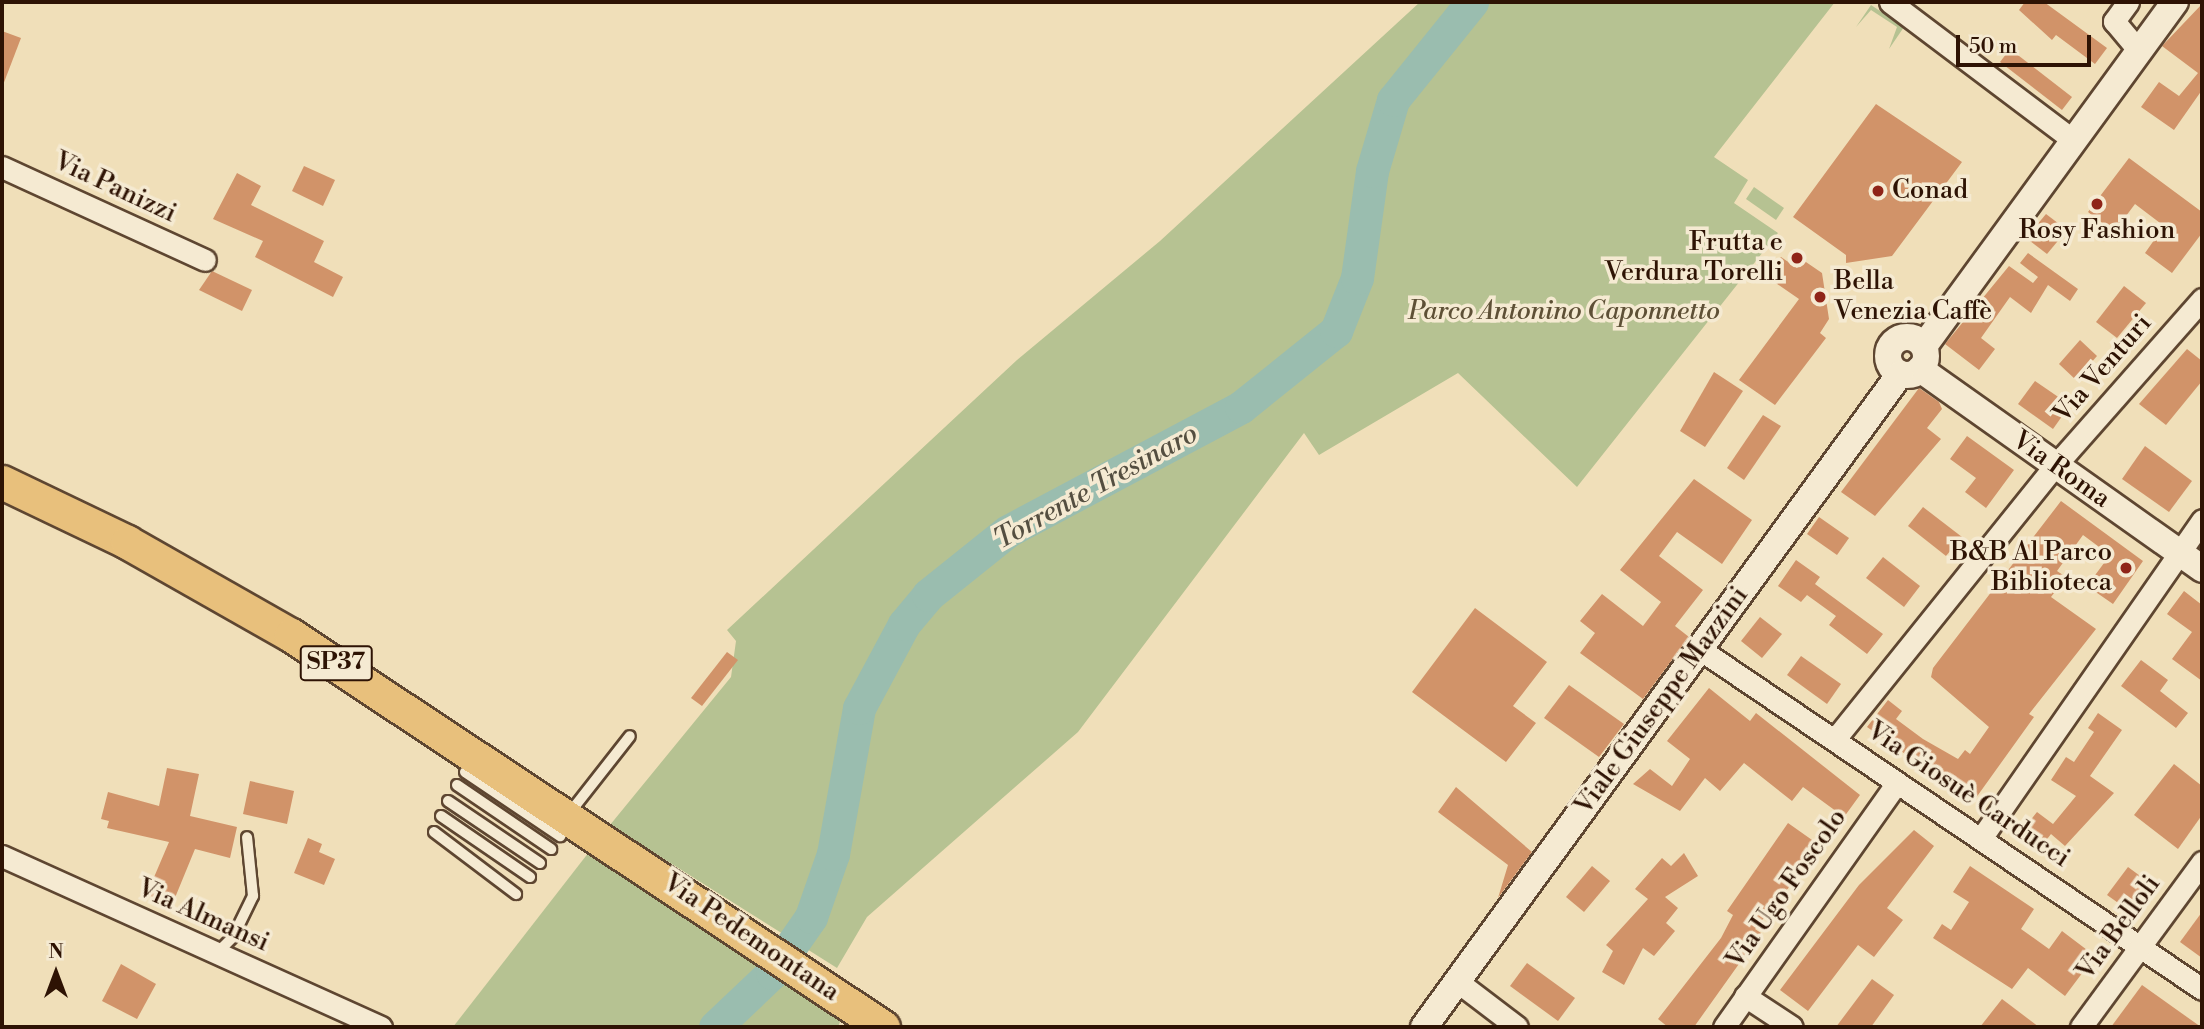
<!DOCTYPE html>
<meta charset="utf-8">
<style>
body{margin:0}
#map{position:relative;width:2204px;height:1029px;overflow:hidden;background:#f0dfb9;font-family:"Libre Bodoni",serif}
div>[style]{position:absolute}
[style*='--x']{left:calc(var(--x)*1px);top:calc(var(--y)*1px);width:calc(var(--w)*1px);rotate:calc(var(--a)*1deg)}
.green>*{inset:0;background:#b6c292}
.river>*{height:33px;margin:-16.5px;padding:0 16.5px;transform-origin:16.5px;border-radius:16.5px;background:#9abdaf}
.building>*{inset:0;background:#d19369}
.roads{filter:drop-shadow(2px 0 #5e4631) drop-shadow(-2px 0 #5e4631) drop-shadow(0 2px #5e4631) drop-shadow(0 -2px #5e4631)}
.service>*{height:10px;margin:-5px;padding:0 5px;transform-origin:5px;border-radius:5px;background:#f5ead2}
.minor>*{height:21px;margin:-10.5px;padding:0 10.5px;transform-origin:10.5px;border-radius:10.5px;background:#f5ead2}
.tertiary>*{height:26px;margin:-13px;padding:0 13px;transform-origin:13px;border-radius:13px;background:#f5ead2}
.tertiary>.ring{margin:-13px;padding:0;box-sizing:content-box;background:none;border:26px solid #f5ead2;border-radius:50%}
.primary>*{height:33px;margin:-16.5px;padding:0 16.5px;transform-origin:16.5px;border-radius:16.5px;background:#e8c07c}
.dots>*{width:19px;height:19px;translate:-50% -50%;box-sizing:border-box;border:4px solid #f5ead2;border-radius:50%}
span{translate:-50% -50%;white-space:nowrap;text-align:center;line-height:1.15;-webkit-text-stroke:7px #f5ead2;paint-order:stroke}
.shield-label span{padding:2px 5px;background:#f5ead2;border:2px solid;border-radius:5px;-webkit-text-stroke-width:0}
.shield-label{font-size:24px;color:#2e1304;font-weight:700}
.street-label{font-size:26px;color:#2e1304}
.poi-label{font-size:26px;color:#2e1304}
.left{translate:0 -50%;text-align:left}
.right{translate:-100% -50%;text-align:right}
.park-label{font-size:26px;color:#5e5036;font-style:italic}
.water-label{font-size:28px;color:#544e40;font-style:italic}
.frame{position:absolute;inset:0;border:4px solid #2e1304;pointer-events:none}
.north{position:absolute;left:21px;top:938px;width:70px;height:70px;-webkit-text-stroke:5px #f5ead2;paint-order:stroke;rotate:0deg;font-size:19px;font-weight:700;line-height:28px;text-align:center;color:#2e1304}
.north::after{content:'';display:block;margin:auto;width:24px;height:32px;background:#2e1304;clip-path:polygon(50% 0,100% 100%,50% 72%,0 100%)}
.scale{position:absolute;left:1956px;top:35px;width:135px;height:32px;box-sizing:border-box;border:4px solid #2e1304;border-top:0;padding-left:9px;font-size:21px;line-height:24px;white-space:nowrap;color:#2e1304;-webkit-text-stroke:5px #f5ead2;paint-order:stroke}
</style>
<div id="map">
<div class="green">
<i style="clip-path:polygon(1420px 2px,1835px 2px,1714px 157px,1748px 180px,1734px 203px,1778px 233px,1577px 487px,1458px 373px,1319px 455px,1304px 433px,1078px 732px,867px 917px,837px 968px,610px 825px,731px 677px,736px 641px,727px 630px,1017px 360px,1160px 241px)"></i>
<i style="clip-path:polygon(1871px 5px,1904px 27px,1889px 49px,1897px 27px,1871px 10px,1856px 27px)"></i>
<i style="clip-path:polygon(1754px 187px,1784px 208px,1776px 220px,1746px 199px)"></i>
<i style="clip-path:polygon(596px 843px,843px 1014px,838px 1027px,453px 1027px)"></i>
</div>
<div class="river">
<i style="--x:715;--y:1027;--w:79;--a:-43.5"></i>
<i style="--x:772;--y:973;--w:68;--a:-55.1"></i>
<i style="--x:811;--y:917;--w:67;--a:-70.8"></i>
<i style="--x:833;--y:854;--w:148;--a:-79.9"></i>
<i style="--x:859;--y:708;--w:95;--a:-61.8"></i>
<i style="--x:904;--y:624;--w:38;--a:-50"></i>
<i style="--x:928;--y:595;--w:102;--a:-38.7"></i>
<i style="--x:1008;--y:531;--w:264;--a:-28"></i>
<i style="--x:1241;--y:407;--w:122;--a:-38.7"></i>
<i style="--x:1336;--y:331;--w:57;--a:-68.4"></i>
<i style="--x:1357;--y:278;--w:108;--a:-82"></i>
<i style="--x:1372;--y:171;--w:74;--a:-73.5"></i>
<i style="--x:1393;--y:100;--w:126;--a:-51.1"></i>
</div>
<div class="building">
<i style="clip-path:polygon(2025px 2px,2044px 2px,2107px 48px,2095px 64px,2056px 35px,2052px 40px,2019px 10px)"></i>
<i style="clip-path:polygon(2202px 4px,2202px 90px,2174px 130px,2141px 107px,2159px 82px,2179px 96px,2198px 73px,2162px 46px)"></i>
<i style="clip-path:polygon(2px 31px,21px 38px,3px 85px,2px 85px)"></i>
<i style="clip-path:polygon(2010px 49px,2072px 97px,2062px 110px,2000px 62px)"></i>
<i style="clip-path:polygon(1876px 104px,1962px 162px,1892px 256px,1846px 263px,1846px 255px,1793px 217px)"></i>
<i style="clip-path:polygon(2129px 158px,2202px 212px,2202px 233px,2172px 273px,2145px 253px,2164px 226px,2135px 204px,2114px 232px,2088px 212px)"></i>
<i style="clip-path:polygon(304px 166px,335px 180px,323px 206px,292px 191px)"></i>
<i style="clip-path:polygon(237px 173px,261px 186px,251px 205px,324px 241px,314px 262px,343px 277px,333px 297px,255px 257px,263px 241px,213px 219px)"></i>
<i style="clip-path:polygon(2046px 214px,2067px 230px,2047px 254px,2026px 238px)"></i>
<i style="clip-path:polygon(2028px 253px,2078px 289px,2070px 301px,2048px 285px,2031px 313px,2010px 297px,1981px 338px,1995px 349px,1979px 370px,1945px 344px,2009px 266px,2033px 283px,2038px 277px,2020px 263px)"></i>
<i style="clip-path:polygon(1781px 257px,1797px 268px,1803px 260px,1822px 273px,1829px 319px,1820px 333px,1826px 338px,1775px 405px,1739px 380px,1799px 299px,1767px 277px)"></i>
<i style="clip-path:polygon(212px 271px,252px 290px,242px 311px,199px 290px)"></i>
<i style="clip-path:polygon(2124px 286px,2146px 303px,2117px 338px,2096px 322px)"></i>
<i style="clip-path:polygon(2080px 340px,2097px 356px,2076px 380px,2059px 364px)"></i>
<i style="clip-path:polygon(2187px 349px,2202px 361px,2202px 381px,2166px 425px,2139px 404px)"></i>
<i style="clip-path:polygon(1714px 372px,1743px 391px,1705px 447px,1680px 431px)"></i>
<i style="clip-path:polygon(2035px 381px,2070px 405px,2053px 429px,2018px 404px)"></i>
<i style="clip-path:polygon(1919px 388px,1939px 402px,1942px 409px,1927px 428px,1941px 439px,1875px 516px,1841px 492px)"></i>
<i style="clip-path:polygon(1763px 415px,1781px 426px,1744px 480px,1727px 468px)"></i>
<i style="clip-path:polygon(1967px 436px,2014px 470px,1986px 508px,1965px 492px,1976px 478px,1950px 459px)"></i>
<i style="clip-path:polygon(2145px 446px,2192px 481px,2169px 512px,2122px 479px)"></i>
<i style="clip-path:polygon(1694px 479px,1752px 520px,1722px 564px,1677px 532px,1659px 556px,1703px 590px,1675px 626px,1689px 637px,1643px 699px,1580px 653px,1595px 633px,1580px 621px,1602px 594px,1643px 626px,1661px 602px,1620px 570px)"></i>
<i style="clip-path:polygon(2061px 501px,2143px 561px,2113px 604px,2087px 586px,2110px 555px,2083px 535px,2057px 571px,2066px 577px,2051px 597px,2096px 629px,2029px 714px,2034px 717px,1973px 802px,1867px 727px,1888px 700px,1902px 711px,1896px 719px,1923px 739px,1958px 759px,1965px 750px,1970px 754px,1989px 727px,1931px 677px,1933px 668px)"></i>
<i style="clip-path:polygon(1923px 507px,1962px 537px,1946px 556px,1908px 526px)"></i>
<i style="clip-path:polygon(1819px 517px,1849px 538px,1837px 555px,1807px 534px)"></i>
<i style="clip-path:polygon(1883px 557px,1920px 586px,1904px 607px,1866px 578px)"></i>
<i style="clip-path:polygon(1796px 560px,1820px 577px,1815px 584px,1883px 634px,1867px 654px,1829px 625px,1836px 616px,1807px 595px,1801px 602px,1778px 586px)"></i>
<i style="clip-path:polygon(2184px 591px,2202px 605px,2202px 681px,2172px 659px,2192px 632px,2167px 614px)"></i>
<i style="clip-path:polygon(1475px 608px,1547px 662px,1513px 706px,1536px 723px,1506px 762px,1412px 692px)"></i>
<i style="clip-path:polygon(1760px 617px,1782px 634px,1762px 658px,1741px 641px)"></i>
<i style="clip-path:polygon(727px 652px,738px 660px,702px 706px,691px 698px)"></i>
<i style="clip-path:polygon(1801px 656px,1841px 684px,1827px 704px,1787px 675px)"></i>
<i style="clip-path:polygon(2141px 660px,2168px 680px,2160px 691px,2188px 713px,2176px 728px,2121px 686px)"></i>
<i style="clip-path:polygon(1569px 685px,1624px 724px,1599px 757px,1544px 718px)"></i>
<i style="clip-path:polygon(1709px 688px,1750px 721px,1756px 713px,1860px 795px,1844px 817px,1803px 787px,1792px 801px,1744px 763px,1720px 791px,1705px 778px,1680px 811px,1633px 784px,1650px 769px,1672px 786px,1690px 759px,1667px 741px)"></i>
<i style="clip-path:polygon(2098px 713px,2122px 730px,2090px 776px,2114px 793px,2065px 846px,2051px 834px,2037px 852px,2018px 836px,2037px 812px,2053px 824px,2076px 796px,2051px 780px,2066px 757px,2074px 762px,2094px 732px,2088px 728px)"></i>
<i style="clip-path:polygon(2174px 764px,2202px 786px,2202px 815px,2178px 849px,2134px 815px)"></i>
<i style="clip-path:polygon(167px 768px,199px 774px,190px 816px,237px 827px,230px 858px,195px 849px,172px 905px,146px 896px,169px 842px,107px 828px,109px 821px,101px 819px,108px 792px,159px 806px)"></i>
<i style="clip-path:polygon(250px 781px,294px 791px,287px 824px,243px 814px)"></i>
<i style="clip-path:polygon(1456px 787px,1532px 852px,1498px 898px,1508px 865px,1438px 812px)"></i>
<i style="clip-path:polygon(1788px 823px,1822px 847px,1755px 929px,1761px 933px,1694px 1027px,1668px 1027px,1658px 1019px,1721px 938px,1733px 915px,1727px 911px)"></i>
<i style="clip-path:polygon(1914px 830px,1934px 846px,1887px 908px,1903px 920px,1874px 957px,1858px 945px,1808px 1011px,1780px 990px,1859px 885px)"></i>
<i style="clip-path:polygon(308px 838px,322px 844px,319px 852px,335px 859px,324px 885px,294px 873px)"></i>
<i style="clip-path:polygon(1684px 853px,1698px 876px,1665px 897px,1678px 908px,1666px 923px,1675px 931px,1654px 956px,1643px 948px,1624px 985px,1602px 972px,1613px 951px,1606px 945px,1648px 899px,1635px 889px,1662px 858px,1671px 866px)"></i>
<i style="clip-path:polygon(1592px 866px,1610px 881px,1584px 912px,1566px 897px)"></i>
<i style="clip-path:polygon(1970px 866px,2034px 909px,2021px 929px,2049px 949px,2062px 931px,2095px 956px,2065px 996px,2028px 968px,2012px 989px,1933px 938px,1942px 924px,1951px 930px,1969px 902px,1953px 892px)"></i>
<i style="clip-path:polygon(2128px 867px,2151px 884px,2131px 912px,2107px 895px)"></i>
<i style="clip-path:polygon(2202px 912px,2202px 958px,2180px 942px)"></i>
<i style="clip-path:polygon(1527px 963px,1575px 998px,1558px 1021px,1510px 986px)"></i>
<i style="clip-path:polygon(121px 964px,156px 984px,137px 1019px,102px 1001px)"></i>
<i style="clip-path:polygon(1872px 979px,1894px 995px,1871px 1027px,1836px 1027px)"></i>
<i style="clip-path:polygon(2142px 985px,2201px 1027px,2111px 1027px)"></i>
<i style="clip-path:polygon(2002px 999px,2039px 1027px,1980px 1027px)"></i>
</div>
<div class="roads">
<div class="service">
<i style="--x:465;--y:772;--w:115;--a:34"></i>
<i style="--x:457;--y:785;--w:114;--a:34.2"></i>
<i style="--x:448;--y:801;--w:111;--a:34"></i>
<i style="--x:568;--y:815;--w:100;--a:-51.9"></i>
<i style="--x:441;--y:816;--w:108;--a:34.4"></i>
<i style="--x:434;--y:832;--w:103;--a:37.1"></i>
<i style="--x:217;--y:953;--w:23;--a:-45"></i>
<i style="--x:233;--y:937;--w:46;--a:-64"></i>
<i style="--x:253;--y:896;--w:59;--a:-95.8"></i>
</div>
<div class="minor">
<i style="--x:1890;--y:2;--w:229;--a:37"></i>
<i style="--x:2128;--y:2;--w:24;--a:126"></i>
<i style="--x:2114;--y:21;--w:39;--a:50"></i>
<i style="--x:2;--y:167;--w:223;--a:24.6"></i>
<i style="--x:1701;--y:650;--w:605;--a:34.08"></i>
<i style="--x:1835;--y:739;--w:349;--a:-51.2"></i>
<i style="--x:2054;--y:467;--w:224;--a:-48.6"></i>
<i style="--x:1982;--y:837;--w:386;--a:-55.2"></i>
<i style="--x:2;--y:856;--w:416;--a:24.3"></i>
<i style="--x:1458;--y:982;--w:74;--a:37.3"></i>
<i style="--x:1745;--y:996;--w:56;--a:33.4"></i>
<i style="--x:1724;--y:1027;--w:298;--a:-54.7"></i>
<i style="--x:2081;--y:1027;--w:205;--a:-53.7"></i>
</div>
<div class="tertiary">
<i class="ring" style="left:1888px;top:337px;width:12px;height:12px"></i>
<i style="--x:1924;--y:346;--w:426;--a:-53.9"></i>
<i style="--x:1920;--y:369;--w:346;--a:35.3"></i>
<i style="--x:1424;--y:1027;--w:808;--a:-53.91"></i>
</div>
<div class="primary">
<i style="--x:2;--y:482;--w:139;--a:25.6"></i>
<i style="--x:127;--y:542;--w:189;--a:29.6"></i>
<i style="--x:291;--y:635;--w:710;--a:33.51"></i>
</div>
</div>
<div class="dots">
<i style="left:1878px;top:191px;background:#8f2418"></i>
<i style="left:2097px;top:204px;background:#8f2418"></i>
<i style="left:1797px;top:258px;background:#8f2418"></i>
<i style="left:1820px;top:297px;background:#8f2418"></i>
<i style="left:2126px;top:568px;background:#8f2418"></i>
</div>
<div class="shield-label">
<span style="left:336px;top:663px">SP37</span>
</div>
<div class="street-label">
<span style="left:115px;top:188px;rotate:25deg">Via Panizzi</span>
<span style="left:2103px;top:369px;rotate:-49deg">Via Venturi</span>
<span style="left:2061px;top:470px;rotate:35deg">Via Roma</span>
<span style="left:1662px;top:701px;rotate:-54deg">Viale Giuseppe Mazzini</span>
<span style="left:1968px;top:795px;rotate:34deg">Via Giosuè Carducci</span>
<span style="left:1787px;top:889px;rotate:-55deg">Via Ugo Foscolo</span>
<span style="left:203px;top:916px;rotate:24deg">Via Almansi</span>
<span style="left:2119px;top:928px;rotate:-54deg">Via Belloli</span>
<span style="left:751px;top:938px;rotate:34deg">Via Pedemontana</span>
</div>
<div class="poi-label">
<span class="left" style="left:1892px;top:191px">Conad</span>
<span style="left:2097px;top:231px">Rosy Fashion</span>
<span class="right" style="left:1783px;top:258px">Frutta e<br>Verdura Torelli</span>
<span class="left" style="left:1834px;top:297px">Bella<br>Venezia Caffè</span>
<span class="right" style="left:2112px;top:568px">B&amp;B Al Parco<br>Biblioteca</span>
</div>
<div class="park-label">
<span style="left:1564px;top:312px">Parco Antonino Caponnetto</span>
</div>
<div class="water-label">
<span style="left:1096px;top:487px;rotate:-29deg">Torrente Tresinaro</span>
</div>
<div class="frame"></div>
<div class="north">N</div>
<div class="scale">50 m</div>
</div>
